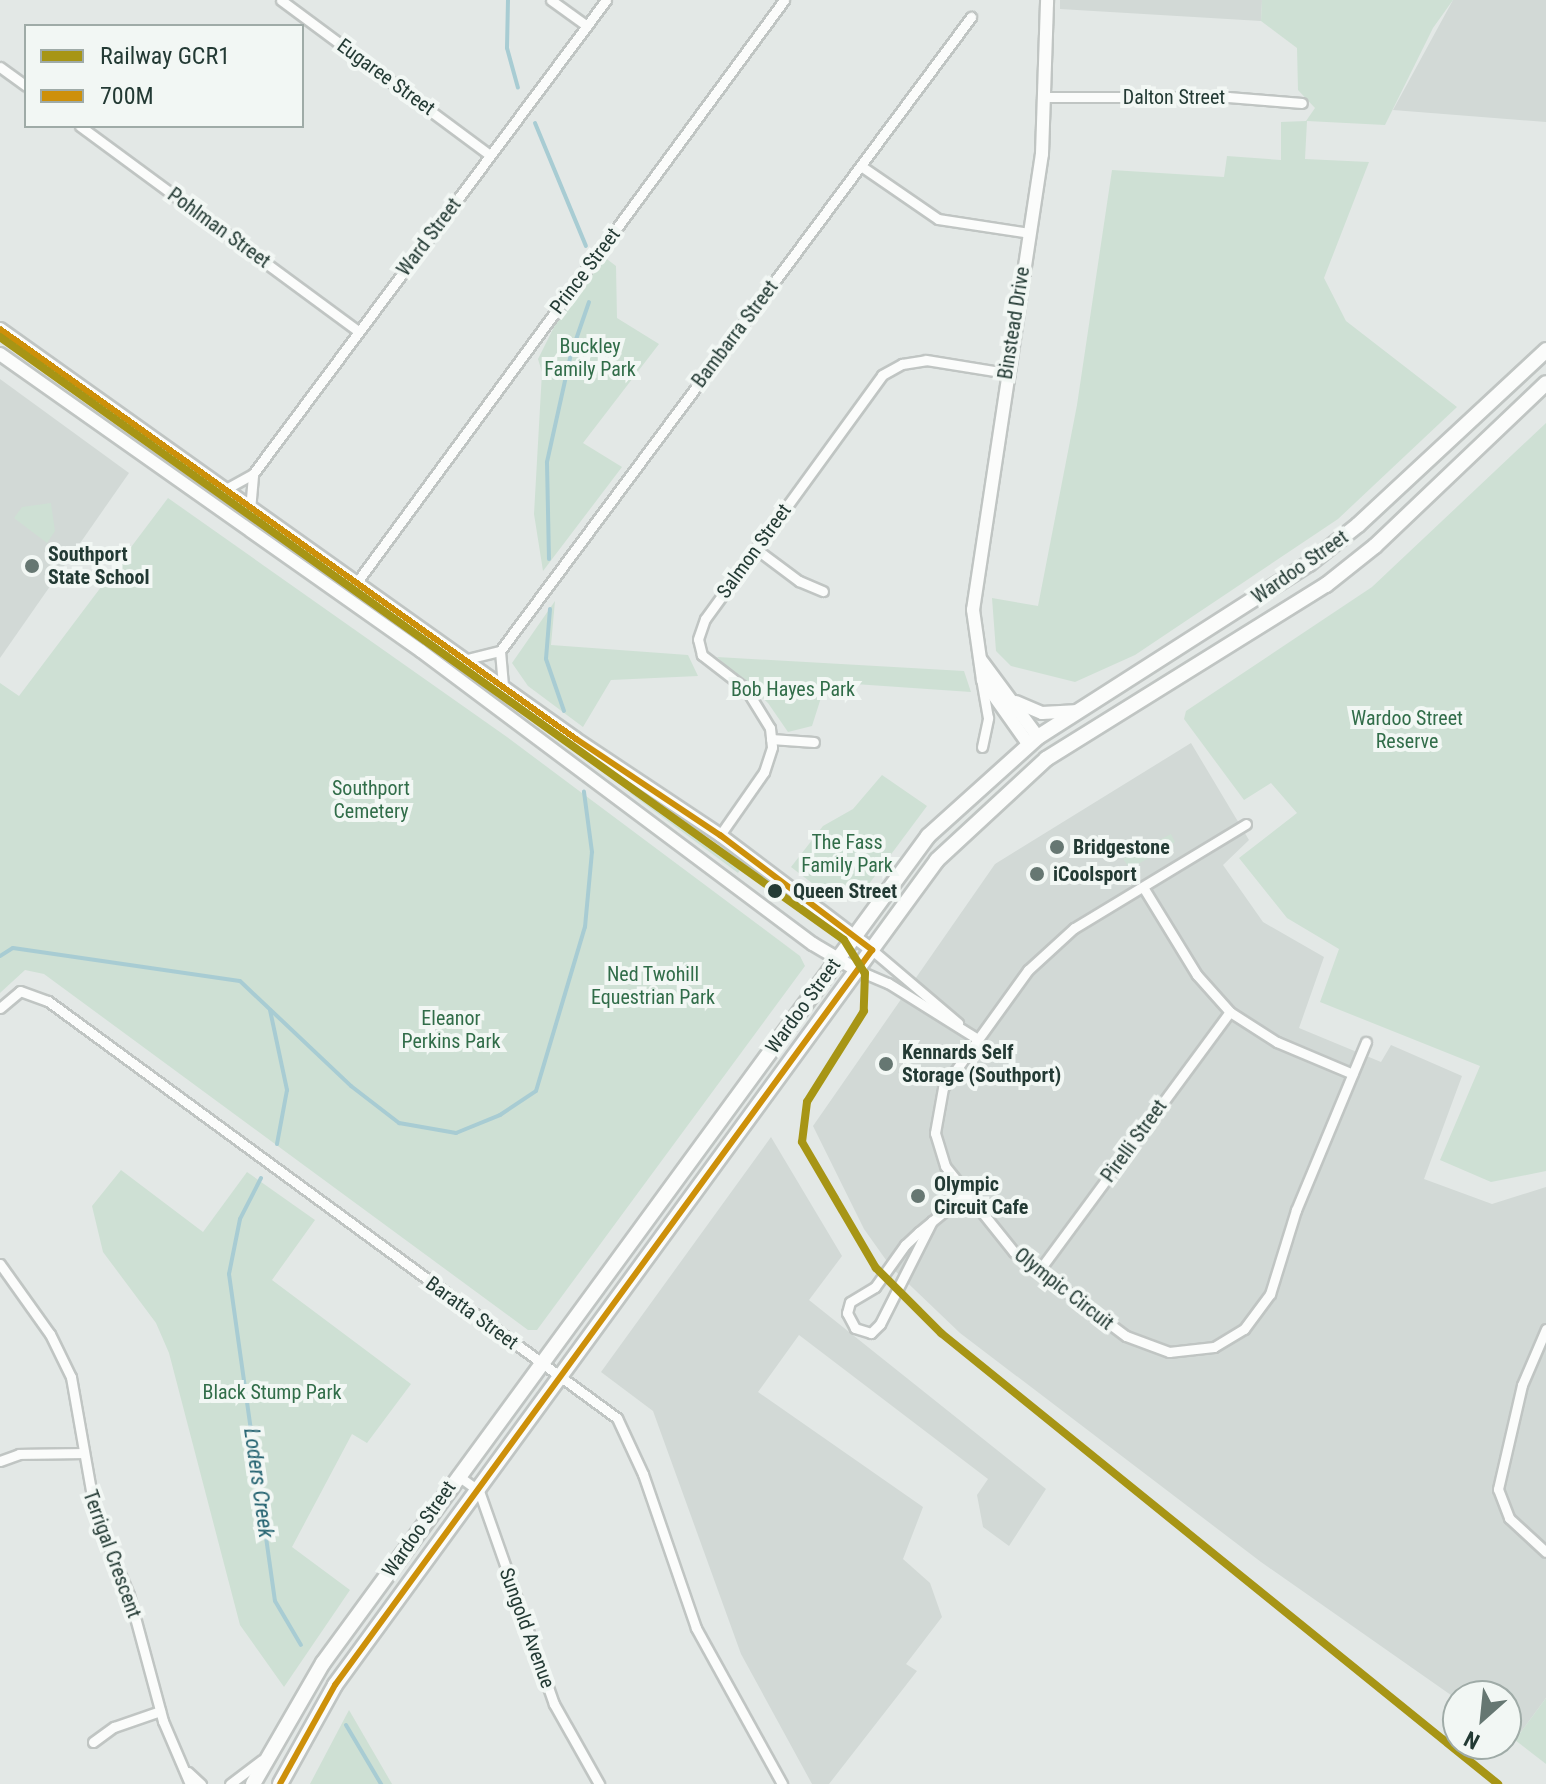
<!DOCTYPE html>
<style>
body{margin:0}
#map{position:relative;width:1546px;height:1784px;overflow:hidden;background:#e3e8e6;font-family:"Roboto Condensed",sans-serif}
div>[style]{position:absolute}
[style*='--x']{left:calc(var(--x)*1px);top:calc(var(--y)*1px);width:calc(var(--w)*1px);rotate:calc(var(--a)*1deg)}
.built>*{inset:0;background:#d2d9d6}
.green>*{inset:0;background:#cee0d4}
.stream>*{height:4px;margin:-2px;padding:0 2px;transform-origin:2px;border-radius:2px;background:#a8ccd3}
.roads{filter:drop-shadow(2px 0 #c0c5c3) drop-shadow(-2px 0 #c0c5c3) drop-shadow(0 2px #c0c5c3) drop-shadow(0 -2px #c0c5c3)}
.minor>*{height:9px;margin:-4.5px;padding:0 4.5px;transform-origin:4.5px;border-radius:4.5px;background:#fbfcfb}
.tertiary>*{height:12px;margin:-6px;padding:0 6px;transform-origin:6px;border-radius:6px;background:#fbfcfb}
.secondary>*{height:14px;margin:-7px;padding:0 7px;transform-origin:7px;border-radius:7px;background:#fbfcfb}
.bus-1>*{height:6px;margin:-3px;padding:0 3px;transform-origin:3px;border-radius:3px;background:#cd900a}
.rail-1>*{height:8px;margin:-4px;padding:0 4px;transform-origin:4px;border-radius:4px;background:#a79515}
.dots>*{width:22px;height:22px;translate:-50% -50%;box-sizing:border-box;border:4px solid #f2f7f4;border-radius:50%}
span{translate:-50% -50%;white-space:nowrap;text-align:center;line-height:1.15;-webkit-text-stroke:8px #f2f7f4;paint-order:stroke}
.street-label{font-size:20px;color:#233a34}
.park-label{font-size:20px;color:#316d49}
.poi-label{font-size:20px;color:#233a34;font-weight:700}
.left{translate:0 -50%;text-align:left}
.stop-label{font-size:20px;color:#233a34;font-weight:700}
.water-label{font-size:22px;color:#236270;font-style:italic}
.legend{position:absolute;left:24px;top:24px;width:280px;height:104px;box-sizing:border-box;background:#f2f7f4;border:2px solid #9faba7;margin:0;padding:10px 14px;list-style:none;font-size:24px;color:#233a34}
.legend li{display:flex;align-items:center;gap:16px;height:40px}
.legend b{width:40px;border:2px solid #9faba7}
.north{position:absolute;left:1442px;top:1680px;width:80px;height:80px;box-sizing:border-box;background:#f2f7f4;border:2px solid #9faba7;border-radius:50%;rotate:207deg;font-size:22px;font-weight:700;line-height:32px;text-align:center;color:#233a34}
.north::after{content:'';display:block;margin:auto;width:28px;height:36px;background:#667772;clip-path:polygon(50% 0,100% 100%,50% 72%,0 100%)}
</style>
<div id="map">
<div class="built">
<i style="clip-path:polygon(1060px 0,1262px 0,1261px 21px,1060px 9px)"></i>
<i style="clip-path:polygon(1453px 0,1546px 0,1546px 122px,1393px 110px)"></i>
<i style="clip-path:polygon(0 379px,129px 473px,0 658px)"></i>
<i style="clip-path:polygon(1191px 743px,1249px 840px,1223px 865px,1263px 922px,1324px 957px,1299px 1028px,1381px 1062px,1391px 1045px,1462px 1076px,1424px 1179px,1492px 1204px,1546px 1187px,1546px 1698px,1515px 1740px,1506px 1734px,1506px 1696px,1458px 1696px,1458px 1700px,1261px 1562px,960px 1333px,891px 1267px,864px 1229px,813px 1126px,995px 864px)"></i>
<i style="clip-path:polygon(771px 1137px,842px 1256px,809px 1300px,1046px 1489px,1009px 1546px,983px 1527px,977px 1495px,988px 1479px,799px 1335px,758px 1392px,923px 1507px,903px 1559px,930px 1583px,942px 1617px,906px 1664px,917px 1671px,829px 1784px,812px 1784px,741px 1654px,653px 1411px,601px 1372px)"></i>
</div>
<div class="green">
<i style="clip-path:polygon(1262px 0,1453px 0,1433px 28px,1385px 125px,1307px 121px,1305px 159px,1369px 162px,1324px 278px,1346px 321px,1457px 407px,1338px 519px,1135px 655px,1075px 682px,1011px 666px,996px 651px,992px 598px,1038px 606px,1077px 405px,1112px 170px,1224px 177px,1227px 156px,1281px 160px,1281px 122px,1306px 121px,1315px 108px,1298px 90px,1297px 48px,1261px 21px)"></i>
<i style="clip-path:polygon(599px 253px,616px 266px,617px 318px,659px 344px,583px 443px,622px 467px,543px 571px,534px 514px,542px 372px,538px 359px,578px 279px)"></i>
<i style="clip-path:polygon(1546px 423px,1546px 1171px,1491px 1182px,1440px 1160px,1480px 1066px,1320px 1002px,1339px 949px,1287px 918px,1239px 858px,1297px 813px,1271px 783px,1244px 800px,1184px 719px,1186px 711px,1372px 587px)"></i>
<i style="clip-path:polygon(168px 498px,507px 737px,800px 956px,805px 966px,537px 1330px,528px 1330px,44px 974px,25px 970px,0 993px,0 683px,19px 696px)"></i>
<i style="clip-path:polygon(51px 503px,55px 531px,47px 543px,14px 518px,22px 507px)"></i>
<i style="clip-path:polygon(555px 601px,551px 645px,688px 655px,698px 676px,611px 680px,583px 727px,528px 686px,512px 663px)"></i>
<i style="clip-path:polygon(717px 657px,964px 671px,971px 692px,826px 682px,812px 726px,788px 732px,768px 703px)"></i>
<i style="clip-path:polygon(882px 775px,927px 806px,863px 892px,845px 895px,842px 890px,830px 897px,791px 867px,823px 826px,853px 809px)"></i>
<i style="clip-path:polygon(632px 790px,741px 868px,738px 873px,630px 793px)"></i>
<i style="clip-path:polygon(1171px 834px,1175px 842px,1130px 869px,1123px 859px)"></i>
<i style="clip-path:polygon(121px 1170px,203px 1232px,247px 1172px,315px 1220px,272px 1280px,411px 1384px,367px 1443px,352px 1434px,292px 1547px,350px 1590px,284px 1687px,240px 1625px,169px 1353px,156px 1323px,103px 1252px,92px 1206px)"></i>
<i style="clip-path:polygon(1546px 1698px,1546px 1764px,1515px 1740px)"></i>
<i style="clip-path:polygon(349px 1710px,392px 1784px,310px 1784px)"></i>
</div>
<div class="stream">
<i style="--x:508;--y:0;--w:48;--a:91.2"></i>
<i style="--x:507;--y:48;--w:41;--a:74.6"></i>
<i style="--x:535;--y:123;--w:133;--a:67.5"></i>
<i style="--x:549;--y:559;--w:97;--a:-91.2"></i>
<i style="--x:547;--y:462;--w:111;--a:-77.5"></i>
<i style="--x:571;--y:354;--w:55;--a:-70.9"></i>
<i style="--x:550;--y:609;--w:50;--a:94.6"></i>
<i style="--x:546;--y:659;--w:55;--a:70.9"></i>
<i style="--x:0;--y:956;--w:15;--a:-32"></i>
<i style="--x:13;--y:948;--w:229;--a:8.3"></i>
<i style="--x:240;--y:981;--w:153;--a:43.4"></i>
<i style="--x:351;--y:1086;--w:61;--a:37.6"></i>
<i style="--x:399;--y:1123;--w:58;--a:10"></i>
<i style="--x:456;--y:1133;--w:48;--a:-22.2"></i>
<i style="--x:500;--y:1115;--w:43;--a:-33.7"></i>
<i style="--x:536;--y:1091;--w:171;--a:-73.4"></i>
<i style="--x:585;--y:927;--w:75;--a:-84.7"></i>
<i style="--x:592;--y:852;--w:61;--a:-97.6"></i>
<i style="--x:270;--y:1010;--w:82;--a:78"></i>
<i style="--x:287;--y:1090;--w:55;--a:100.5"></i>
<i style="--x:261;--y:1178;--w:46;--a:117.1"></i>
<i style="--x:240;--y:1219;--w:56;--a:101.3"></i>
<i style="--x:229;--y:1274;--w:330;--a:82"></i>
<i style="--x:275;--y:1601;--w:51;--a:59.4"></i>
<i style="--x:346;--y:1725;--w:69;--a:59.3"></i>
</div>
<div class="roads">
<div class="minor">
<i style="--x:281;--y:0;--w:260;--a:36.6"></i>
<i style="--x:551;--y:0;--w:44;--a:35.8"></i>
<i style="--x:0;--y:67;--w:32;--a:36"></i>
<i style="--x:1046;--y:97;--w:182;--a:0"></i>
<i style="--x:1228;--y:97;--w:74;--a:4.6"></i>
<i style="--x:80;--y:126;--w:345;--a:36.4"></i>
<i style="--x:861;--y:166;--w:93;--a:34.5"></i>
<i style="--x:938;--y:219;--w:92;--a:8.7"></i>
<i style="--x:224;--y:490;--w:33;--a:-29"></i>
<i style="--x:253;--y:474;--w:591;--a:-53.32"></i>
<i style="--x:250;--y:510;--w:36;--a:-85"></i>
<i style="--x:756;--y:549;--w:54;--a:36.7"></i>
<i style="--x:799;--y:581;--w:26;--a:23"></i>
<i style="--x:357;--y:582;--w:722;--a:-53.73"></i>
<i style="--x:500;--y:651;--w:34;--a:85"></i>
<i style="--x:467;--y:659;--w:34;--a:-14"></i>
<i style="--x:500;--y:651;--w:790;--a:-53.39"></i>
<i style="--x:771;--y:739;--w:43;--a:4"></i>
<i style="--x:982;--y:747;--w:30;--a:-78"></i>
<i style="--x:988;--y:718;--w:36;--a:-100"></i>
<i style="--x:1246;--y:824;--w:201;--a:148.8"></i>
<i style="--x:1074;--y:928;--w:62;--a:137.6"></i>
<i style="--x:1028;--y:970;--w:145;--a:125.8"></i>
<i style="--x:943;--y:1088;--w:46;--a:100.1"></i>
<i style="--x:935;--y:1133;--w:34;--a:73"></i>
<i style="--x:945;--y:1166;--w:110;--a:51.3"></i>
<i style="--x:1014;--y:1252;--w:140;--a:36.9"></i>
<i style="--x:1126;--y:1336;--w:46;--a:20.4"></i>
<i style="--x:1169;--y:1352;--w:45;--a:-6.3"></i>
<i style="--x:1214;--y:1347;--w:35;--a:-31"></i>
<i style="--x:1244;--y:1329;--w:44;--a:-53.4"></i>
<i style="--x:1270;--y:1294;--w:88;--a:-72.8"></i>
<i style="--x:1296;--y:1210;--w:182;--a:-67.4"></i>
<i style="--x:720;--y:835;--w:77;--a:-55.1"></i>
<i style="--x:764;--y:772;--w:26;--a:-72"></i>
<i style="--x:772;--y:747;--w:19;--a:-96"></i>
<i style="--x:770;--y:728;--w:46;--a:-121.6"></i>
<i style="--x:746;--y:689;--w:56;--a:-142.3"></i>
<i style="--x:702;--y:655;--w:16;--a:-104"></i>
<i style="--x:698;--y:639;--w:21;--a:-71"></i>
<i style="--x:705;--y:619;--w:301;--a:-54"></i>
<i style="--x:882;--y:375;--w:23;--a:-29"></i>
<i style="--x:902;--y:364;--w:24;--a:-9"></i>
<i style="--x:926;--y:360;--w:81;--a:9.2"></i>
<i style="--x:1143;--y:887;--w:103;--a:58.5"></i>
<i style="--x:1197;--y:975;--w:50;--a:48.3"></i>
<i style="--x:1230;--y:1012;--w:56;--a:32.6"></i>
<i style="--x:1277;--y:1042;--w:82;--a:22.8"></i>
<i style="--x:872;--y:950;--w:113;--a:40.3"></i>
<i style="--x:857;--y:970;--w:34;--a:23"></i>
<i style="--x:888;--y:983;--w:104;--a:32"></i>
<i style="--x:0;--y:1008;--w:26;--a:-40"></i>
<i style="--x:20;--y:991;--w:30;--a:20"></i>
<i style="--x:48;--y:1001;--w:705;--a:36.24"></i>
<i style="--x:617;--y:1418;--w:62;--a:65.1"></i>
<i style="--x:643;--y:1474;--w:163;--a:71"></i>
<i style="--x:696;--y:1628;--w:178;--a:61.1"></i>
<i style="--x:932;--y:1221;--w:115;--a:116.8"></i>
<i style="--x:880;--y:1324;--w:13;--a:135"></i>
<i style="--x:871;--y:1333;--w:17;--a:-163"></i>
<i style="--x:855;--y:1328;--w:17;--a:-118"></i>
<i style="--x:847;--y:1313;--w:11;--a:-75"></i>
<i style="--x:850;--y:1302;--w:29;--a:-31"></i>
<i style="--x:875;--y:1287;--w:52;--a:-54.5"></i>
<i style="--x:905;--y:1245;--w:19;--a:-43"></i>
<i style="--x:919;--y:1232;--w:58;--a:-39.4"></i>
<i style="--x:0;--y:1264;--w:86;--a:54.5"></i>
<i style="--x:50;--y:1334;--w:48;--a:64"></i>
<i style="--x:71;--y:1377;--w:138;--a:80"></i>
<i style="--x:95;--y:1513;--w:89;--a:67.5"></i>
<i style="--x:129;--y:1595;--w:131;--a:74.9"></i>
<i style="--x:163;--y:1721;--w:69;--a:66.8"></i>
<i style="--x:1038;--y:1272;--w:323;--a:-53.6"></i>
<i style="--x:1546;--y:1329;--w:61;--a:113.2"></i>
<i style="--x:1522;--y:1385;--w:107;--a:103"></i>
<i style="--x:1498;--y:1489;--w:31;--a:69"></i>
<i style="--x:1509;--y:1518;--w:50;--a:42.6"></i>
<i style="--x:0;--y:1461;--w:20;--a:-20"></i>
<i style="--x:19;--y:1454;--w:63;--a:-0.9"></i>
<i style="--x:457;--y:1475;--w:27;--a:36"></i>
<i style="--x:479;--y:1491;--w:226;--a:70.6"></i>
<i style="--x:554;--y:1704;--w:92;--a:60.6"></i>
<i style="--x:93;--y:1742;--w:26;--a:-36"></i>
<i style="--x:114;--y:1727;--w:49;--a:-19.2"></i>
<i style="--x:188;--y:1772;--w:18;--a:43"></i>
<i style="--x:230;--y:1784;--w:40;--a:-37"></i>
</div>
<div class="tertiary">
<i style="--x:0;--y:329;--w:707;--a:35.44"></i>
<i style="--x:576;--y:739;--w:173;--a:33.7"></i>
<i style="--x:720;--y:835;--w:191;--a:37.1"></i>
<i style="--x:0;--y:354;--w:515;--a:35.2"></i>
<i style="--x:421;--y:651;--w:489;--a:36.8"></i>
<i style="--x:813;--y:944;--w:51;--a:30.6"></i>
<i style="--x:981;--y:660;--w:96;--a:53.5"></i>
<i style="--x:1016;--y:702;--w:28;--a:23"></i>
<i style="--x:1042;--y:713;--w:37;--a:-3"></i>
<i style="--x:1029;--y:745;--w:80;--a:-125.3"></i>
<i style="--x:983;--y:680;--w:71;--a:-98.1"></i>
<i style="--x:973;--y:610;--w:461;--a:-81.4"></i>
<i style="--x:1042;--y:154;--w:154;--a:-88.1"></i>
</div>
<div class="secondary">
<i style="--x:253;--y:1784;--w:140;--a:-60"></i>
<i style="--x:323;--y:1663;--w:1025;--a:-53.81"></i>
<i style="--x:928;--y:836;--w:148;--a:-42"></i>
<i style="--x:1038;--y:737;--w:322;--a:-32.6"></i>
<i style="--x:1309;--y:564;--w:63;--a:-38.5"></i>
<i style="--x:1358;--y:525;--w:257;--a:-42.9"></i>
<i style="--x:280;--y:1784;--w:113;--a:-60.9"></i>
<i style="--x:335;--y:1685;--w:1021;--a:-53.88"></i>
<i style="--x:937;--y:860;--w:149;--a:-42.8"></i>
<i style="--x:1046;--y:759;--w:330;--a:-31.9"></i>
<i style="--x:1326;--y:585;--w:63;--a:-38.5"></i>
<i style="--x:1375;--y:546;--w:236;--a:-43.6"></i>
</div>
</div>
<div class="bus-1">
<i style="--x:0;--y:329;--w:707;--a:35.44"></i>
<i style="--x:576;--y:739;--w:173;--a:33.7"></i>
<i style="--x:720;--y:835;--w:191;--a:37.1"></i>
<i style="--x:872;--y:950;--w:910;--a:126.15"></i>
<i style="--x:335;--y:1685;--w:113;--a:119.1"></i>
</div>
<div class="rail-1">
<i style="--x:0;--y:337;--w:1037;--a:35.54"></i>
<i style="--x:844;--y:940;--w:39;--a:58"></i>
<i style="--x:865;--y:973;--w:38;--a:92"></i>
<i style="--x:864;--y:1011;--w:107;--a:122.1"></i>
<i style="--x:807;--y:1102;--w:40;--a:97.1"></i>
<i style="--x:802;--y:1142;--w:146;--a:59.6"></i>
<i style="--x:876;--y:1268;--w:92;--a:45"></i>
<i style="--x:941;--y:1333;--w:717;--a:39"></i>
</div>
<div class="dots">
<i style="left:32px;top:566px;background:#667772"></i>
<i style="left:1057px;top:847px;background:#667772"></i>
<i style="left:1037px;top:874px;background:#667772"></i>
<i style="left:775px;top:891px;background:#233a34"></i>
<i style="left:886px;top:1064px;background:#667772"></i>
<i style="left:918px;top:1196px;background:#667772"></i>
</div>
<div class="street-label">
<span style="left:386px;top:77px;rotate:36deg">Eugaree Street</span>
<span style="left:1174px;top:97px">Dalton Street</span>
<span style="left:219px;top:228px;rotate:36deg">Pohlman Street</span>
<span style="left:429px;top:237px;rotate:-53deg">Ward Street</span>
<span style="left:585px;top:271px;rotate:-53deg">Prince Street</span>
<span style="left:1014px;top:323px;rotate:-81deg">Binstead Drive</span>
<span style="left:735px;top:334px;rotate:-53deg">Bambarra Street</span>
<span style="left:754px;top:551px;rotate:-54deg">Salmon Street</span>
<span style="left:1300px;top:567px;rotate:-35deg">Wardoo Street</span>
<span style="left:803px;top:1006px;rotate:-54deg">Wardoo Street</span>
<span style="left:1134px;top:1141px;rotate:-54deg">Pirelli Street</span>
<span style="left:1064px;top:1289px;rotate:38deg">Olympic Circuit</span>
<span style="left:472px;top:1313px;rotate:36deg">Baratta Street</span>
<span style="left:419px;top:1529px;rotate:-55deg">Wardoo Street</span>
<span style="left:112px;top:1554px;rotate:70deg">Terrigal Crescent</span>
<span style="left:527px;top:1628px;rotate:70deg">Sungold Avenue</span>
</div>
<div class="park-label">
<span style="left:590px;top:358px">Buckley<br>Family Park</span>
<span style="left:793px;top:689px">Bob Hayes Park</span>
<span style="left:1407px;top:730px">Wardoo Street<br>Reserve</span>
<span style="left:371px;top:800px">Southport<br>Cemetery</span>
<span style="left:847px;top:854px">The Fass<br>Family Park</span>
<span style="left:653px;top:986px">Ned Twohill<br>Equestrian Park</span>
<span style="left:451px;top:1030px">Eleanor<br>Perkins Park</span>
<span style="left:272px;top:1392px">Black Stump Park</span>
</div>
<div class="poi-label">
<span class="left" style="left:48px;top:566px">Southport<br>State School</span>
<span class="left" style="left:1073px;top:847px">Bridgestone</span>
<span class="left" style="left:1053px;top:874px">iCoolsport</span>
<span class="left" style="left:902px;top:1064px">Kennards Self<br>Storage (Southport)</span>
<span class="left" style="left:934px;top:1196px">Olympic<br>Circuit Cafe</span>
</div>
<div class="stop-label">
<span class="left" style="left:793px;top:891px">Queen Street</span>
</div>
<div class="water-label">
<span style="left:259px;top:1483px;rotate:82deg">Loders Creek</span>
</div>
<ul class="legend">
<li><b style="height:10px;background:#a79515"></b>Railway GCR1</li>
<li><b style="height:10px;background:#cd900a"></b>700M</li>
</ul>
<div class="north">N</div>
</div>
